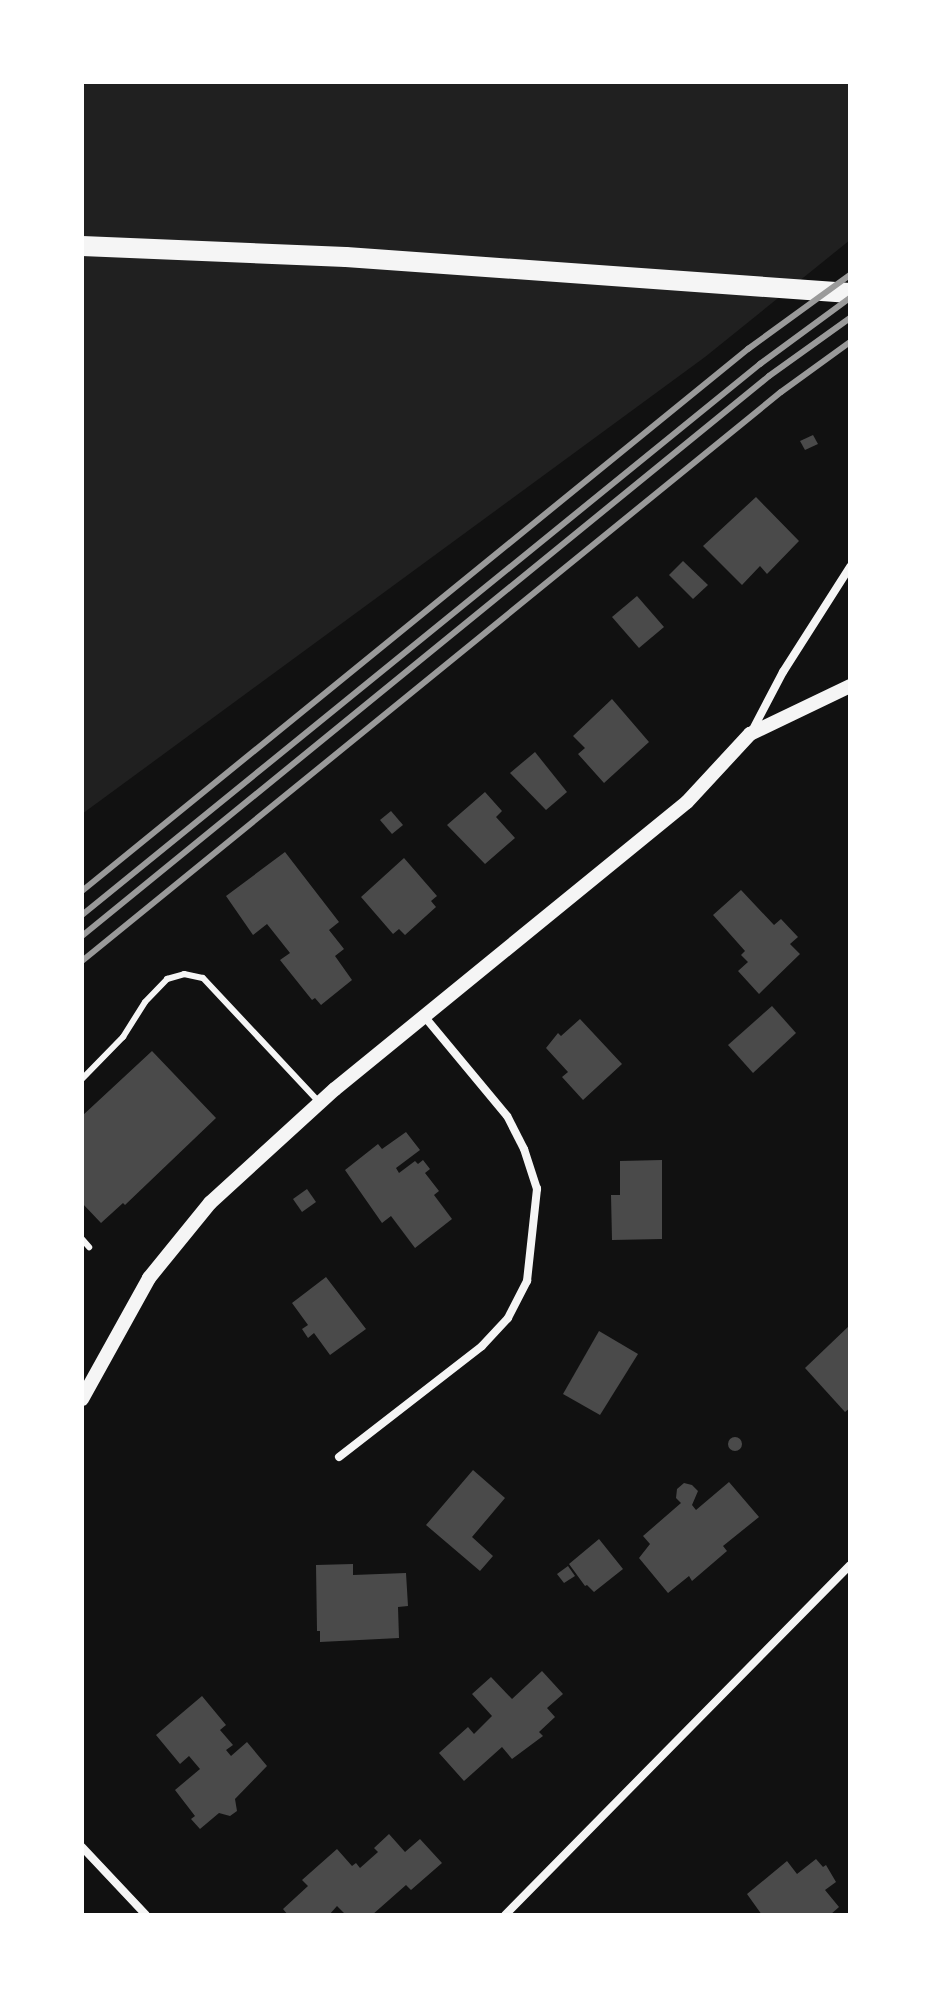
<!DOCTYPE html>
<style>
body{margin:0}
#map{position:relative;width:932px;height:1997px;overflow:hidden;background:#111;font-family:"Roboto Serif",serif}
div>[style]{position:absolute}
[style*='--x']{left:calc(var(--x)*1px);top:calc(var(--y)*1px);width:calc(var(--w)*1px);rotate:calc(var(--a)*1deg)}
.green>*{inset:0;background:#202020}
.building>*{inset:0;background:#4a4a4a}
.round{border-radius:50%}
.service>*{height:6px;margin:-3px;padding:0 3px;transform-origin:3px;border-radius:3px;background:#f5f5f5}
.minor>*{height:8px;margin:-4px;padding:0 4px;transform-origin:4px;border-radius:4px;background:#f5f5f5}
.tertiary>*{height:14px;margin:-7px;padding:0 7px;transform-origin:7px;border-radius:7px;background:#f5f5f5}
.primary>*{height:20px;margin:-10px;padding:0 10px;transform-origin:10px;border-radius:10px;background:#f5f5f5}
.rail>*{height:6px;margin:-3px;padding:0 3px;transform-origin:3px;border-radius:3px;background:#9a9a9a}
span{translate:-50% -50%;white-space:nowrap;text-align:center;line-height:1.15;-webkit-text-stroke:6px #fff;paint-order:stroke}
.frame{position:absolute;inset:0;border:84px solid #fff;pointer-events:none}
</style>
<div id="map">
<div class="green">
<i style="clip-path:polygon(95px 82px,850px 82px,850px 240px,705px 357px,82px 814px,82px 85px)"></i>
</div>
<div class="building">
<i style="clip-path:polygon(813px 435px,818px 444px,805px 450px,800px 441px)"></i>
<i style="clip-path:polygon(756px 497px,799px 541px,767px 574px,760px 566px,742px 585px,703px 546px)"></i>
<i style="clip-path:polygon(683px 561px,708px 585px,693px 599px,669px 575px)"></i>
<i style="clip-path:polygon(637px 596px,664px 627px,639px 648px,612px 617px)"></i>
<i style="clip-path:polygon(612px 699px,649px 742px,604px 783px,578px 754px,585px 748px,573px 736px)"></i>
<i style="clip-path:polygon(535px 752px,567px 792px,546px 810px,510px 773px)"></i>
<i style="clip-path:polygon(485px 792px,502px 811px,496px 817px,515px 838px,485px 864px,447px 825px)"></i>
<i style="clip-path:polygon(391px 811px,403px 825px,392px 834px,380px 820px)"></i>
<i style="clip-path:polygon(285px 852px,339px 922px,329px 930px,344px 949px,335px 956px,352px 980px,321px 1005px,315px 998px,312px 1000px,280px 960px,290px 953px,267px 924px,253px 935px,226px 896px)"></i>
<i style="clip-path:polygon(404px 858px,437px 896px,431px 901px,436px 907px,405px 935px,399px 929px,393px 934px,361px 897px)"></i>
<i style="clip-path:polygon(741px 890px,774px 925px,781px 919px,798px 937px,790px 944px,800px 954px,759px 994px,738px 971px,748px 962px,741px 955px,745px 951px,713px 915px)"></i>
<i style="clip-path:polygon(772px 1006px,796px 1033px,753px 1073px,728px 1045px)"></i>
<i style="clip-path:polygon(580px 1019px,622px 1064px,583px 1100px,562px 1077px,568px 1072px,546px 1048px,558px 1033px,561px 1036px)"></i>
<i style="clip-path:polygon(152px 1051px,216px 1118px,125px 1205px,123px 1203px,101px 1223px,82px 1203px,82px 1116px)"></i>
<i style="clip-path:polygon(406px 1132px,420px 1150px,396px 1168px,399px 1173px,415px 1161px,418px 1164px,423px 1160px,430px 1169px,425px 1173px,439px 1191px,434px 1195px,452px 1219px,415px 1248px,391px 1216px,382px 1223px,345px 1170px,378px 1144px,382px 1149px)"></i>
<i style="clip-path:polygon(662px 1160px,662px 1239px,612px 1240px,611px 1195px,620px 1195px,620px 1161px)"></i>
<i style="clip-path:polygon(307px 1189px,316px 1202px,302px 1212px,293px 1199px)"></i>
<i style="clip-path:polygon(326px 1277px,366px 1329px,330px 1355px,314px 1333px,308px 1338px,302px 1329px,308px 1325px,292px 1303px)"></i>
<i style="clip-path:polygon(850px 1325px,850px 1408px,845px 1412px,805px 1368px)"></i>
<i style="clip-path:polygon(599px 1331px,638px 1354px,600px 1415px,563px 1394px)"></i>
<i class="round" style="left:728px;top:1437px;width:14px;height:14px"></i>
<i style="clip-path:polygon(473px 1470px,505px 1498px,472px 1537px,493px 1556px,480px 1571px,426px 1525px)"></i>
<i style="clip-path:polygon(729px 1482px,759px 1517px,723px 1546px,727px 1551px,692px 1581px,689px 1576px,668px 1593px,639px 1558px,650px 1544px,643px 1536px,681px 1503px,676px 1498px,677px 1489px,684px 1483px,692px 1485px,698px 1491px,692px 1505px,696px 1510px)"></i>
<i style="clip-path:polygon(599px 1539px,623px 1569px,594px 1592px,587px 1585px,585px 1586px,569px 1564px)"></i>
<i style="clip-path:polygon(353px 1564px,353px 1575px,406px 1573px,408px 1606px,398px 1607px,399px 1638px,320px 1642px,320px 1631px,317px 1631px,316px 1565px)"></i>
<i style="clip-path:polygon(568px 1566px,575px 1576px,564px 1583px,557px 1574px)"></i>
<i style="clip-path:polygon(542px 1671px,563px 1694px,547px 1708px,555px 1717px,539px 1732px,543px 1736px,512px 1759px,502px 1747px,464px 1781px,439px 1753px,468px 1727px,474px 1734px,492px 1716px,472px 1694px,491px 1677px,512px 1699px)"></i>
<i style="clip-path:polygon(202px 1696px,226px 1725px,220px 1730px,233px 1745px,226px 1750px,231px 1756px,247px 1742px,267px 1766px,235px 1799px,237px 1811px,230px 1816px,219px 1813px,200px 1829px,191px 1819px,195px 1816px,175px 1790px,200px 1769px,189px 1756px,180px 1764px,156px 1735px)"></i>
<i style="clip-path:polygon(389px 1834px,405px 1852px,420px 1839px,442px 1863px,411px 1890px,406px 1885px,372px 1915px,346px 1915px,337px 1906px,329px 1915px,288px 1915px,283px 1909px,308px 1886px,302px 1880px,337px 1849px,352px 1866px,356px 1863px,360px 1868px,378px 1852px,374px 1848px)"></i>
<i style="clip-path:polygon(816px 1859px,823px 1867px,826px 1865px,836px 1882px,825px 1890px,839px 1907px,830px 1915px,762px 1915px,747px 1894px,787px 1861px,797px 1874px)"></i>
</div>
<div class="service">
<i style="--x:82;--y:1079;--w:59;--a:-45.7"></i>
<i style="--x:123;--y:1037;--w:41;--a:-57.8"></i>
<i style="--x:145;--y:1002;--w:32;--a:-46"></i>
<i style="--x:167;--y:979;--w:18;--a:-16"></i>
<i style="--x:184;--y:974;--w:19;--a:12"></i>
<i style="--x:203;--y:978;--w:171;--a:46.9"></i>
<i style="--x:82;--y:1239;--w:11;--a:49"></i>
</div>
<div class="minor">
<i style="--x:752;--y:731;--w:67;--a:-62.3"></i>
<i style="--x:783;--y:672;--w:125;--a:-57.5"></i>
<i style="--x:339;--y:1457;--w:181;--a:-37.8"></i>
<i style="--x:482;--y:1346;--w:38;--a:-47"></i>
<i style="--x:508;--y:1318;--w:42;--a:-62.8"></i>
<i style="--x:527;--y:1281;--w:93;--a:-83.8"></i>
<i style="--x:537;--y:1189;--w:42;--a:-108"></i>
<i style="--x:524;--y:1149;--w:37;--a:-117"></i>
<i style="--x:507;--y:1116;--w:130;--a:-129.7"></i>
<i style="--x:82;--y:1847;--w:93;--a:46.7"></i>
<i style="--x:505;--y:1915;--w:491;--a:-45.4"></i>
</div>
<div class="tertiary">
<i style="--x:82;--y:1399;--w:138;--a:-61"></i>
<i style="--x:149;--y:1278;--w:97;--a:-50.9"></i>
<i style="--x:210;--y:1203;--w:169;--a:-42.4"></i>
<i style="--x:335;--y:1089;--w:454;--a:-39.2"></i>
<i style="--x:687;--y:802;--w:93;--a:-47.2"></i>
<i style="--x:750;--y:734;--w:111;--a:-25.6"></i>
</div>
<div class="primary">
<i style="--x:82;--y:246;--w:264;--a:2.4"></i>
<i style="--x:346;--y:257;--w:505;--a:4.09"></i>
</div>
<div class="rail">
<i style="--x:82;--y:891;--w:859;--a:-39.14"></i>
<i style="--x:748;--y:349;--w:126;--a:-36"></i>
<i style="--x:82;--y:915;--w:874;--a:-39.1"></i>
<i style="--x:760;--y:364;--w:112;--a:-36.3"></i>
<i style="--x:82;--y:936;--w:886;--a:-39.18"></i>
<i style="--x:769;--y:376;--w:100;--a:-35.6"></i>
<i style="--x:82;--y:961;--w:901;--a:-39.15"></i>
<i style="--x:781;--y:392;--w:85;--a:-35.9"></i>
</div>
<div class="frame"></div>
</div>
